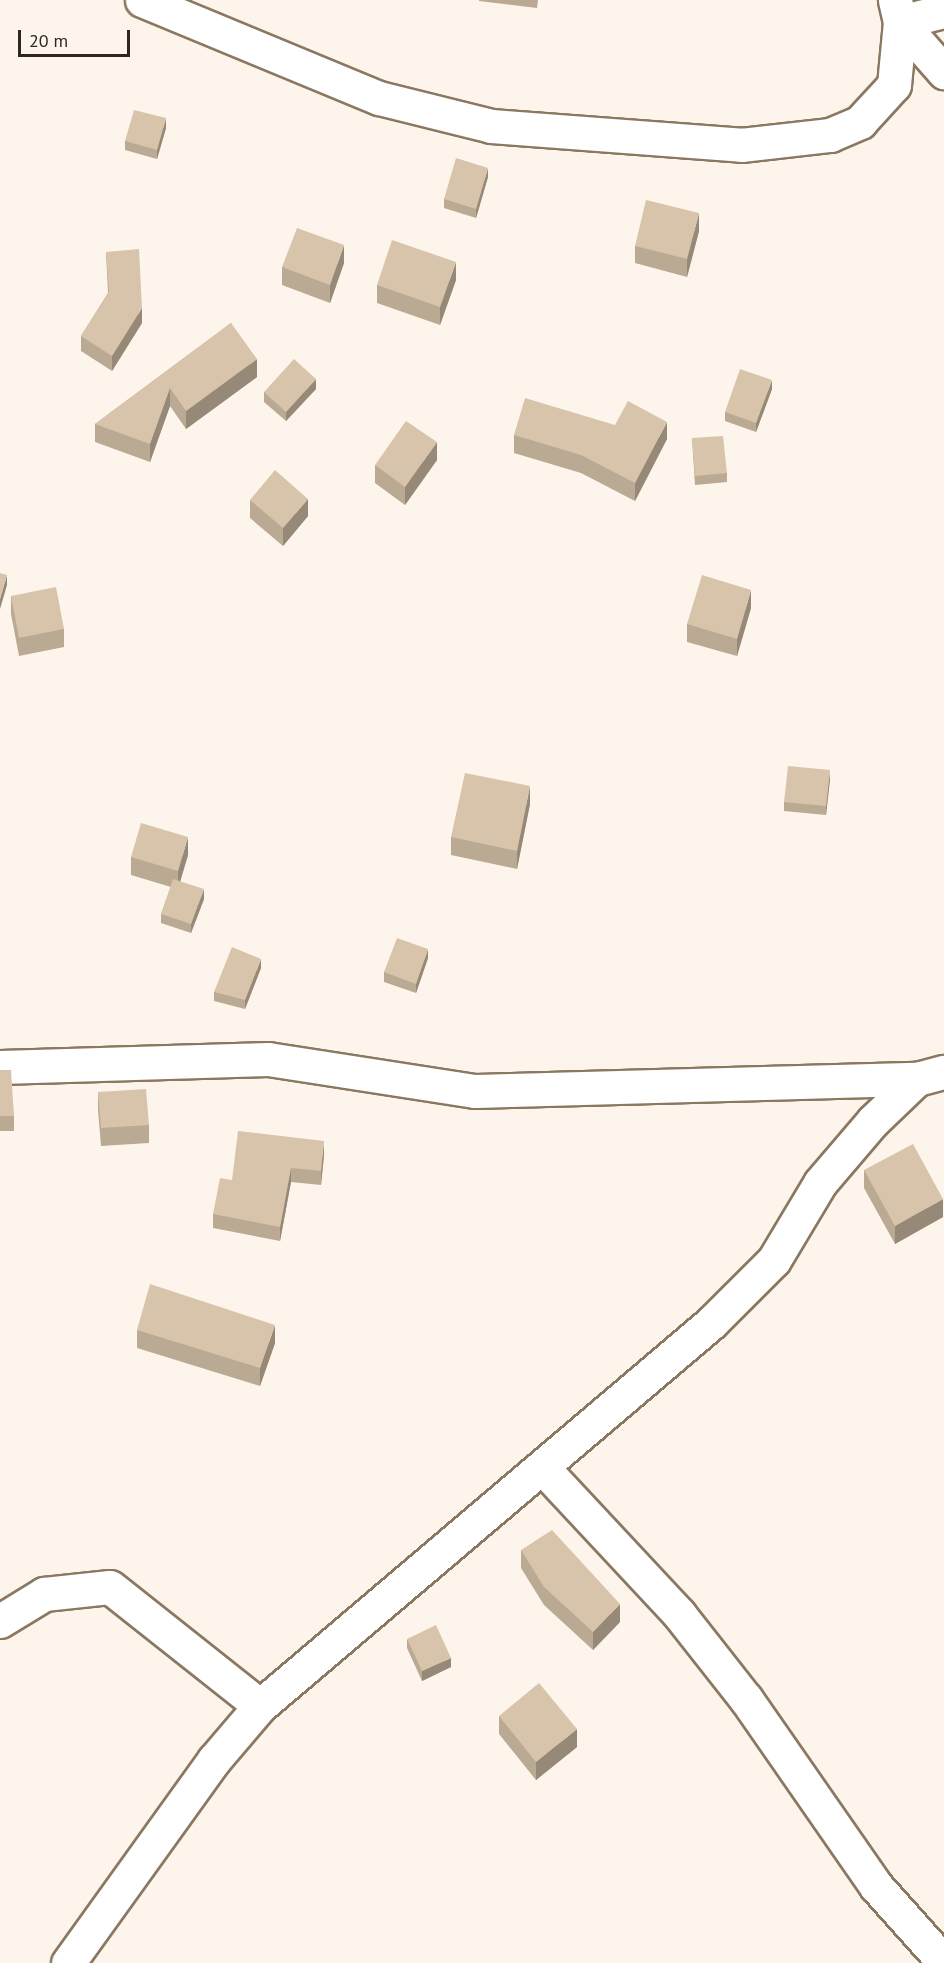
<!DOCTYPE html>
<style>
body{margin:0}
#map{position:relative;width:944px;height:1963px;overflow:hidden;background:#fdf5eb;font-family:"PT Sans",sans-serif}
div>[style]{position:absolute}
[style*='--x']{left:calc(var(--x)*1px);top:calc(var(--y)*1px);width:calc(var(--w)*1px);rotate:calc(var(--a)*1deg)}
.roads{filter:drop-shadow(2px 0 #8a7861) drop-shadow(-2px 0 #8a7861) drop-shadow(0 2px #8a7861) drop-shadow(0 -2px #8a7861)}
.minor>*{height:33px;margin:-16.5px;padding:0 16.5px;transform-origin:16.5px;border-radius:16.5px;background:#fff}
.wall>*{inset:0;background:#baa993}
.shaded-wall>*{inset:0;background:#978978}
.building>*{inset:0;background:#d8c4ab}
span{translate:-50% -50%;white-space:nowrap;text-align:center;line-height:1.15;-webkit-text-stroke:4.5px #fdf5eb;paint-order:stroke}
.scale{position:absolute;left:18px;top:30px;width:112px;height:27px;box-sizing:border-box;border:3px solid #2e271d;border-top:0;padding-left:8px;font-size:18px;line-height:21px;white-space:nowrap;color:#2e271d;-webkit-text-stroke:4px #fdf5eb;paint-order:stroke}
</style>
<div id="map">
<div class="roads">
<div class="minor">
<i style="--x:142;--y:0;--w:256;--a:22.5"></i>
<i style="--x:379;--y:98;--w:115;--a:14"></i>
<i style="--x:491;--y:126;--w:251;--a:4.3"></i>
<i style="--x:741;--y:145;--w:90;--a:-6.4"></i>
<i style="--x:830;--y:135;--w:33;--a:-23"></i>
<i style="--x:860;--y:122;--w:50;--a:-47.4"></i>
<i style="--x:894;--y:85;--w:63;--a:-84.6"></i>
<i style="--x:900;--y:22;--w:23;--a:-103"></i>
<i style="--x:900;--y:22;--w:67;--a:48.7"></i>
<i style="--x:900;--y:22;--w:45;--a:-14"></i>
<i style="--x:0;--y:1067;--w:268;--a:-1.7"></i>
<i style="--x:268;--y:1059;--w:209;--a:8.8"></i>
<i style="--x:475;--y:1091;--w:442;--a:-1.6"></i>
<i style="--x:542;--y:1467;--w:201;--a:47"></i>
<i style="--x:679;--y:1614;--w:108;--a:51.8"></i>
<i style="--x:746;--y:1699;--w:228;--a:55.2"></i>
<i style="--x:876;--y:1886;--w:102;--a:48.2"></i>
<i style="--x:0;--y:1621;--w:52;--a:-31.5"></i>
<i style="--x:44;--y:1594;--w:66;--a:-6.1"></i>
<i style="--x:110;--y:1587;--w:191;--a:38.4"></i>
<i style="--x:68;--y:1963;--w:250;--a:-54.3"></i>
<i style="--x:214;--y:1760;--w:71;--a:-49.6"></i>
<i style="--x:260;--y:1706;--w:592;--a:-40.34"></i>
<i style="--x:711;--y:1323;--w:89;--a:-45"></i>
<i style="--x:774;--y:1260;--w:90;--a:-59.1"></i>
<i style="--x:820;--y:1183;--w:82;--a:-49.5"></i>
<i style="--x:873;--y:1121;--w:61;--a:-43.7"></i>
<i style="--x:917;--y:1079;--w:28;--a:-15"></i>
</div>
</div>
<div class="wall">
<i style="clip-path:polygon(479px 0,538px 0,537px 8px,479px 1px)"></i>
<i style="clip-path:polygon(166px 128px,157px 159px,125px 150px,125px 141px)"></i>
<i style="clip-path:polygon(488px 177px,476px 218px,444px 208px,444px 199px)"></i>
<i style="clip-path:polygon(699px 231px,687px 277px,635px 263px,635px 246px)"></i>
<i style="clip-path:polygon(106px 252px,142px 323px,112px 371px,81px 351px,81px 336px,108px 293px)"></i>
<i style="clip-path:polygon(344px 263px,330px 303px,282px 285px,282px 267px)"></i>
<i style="clip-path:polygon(456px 280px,440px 325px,377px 303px,377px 285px)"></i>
<i style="clip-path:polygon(231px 323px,257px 377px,186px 429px,170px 406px,150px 462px,95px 442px,95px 424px)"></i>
<i style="clip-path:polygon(316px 389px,286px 421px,264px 402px,264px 392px)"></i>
<i style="clip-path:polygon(772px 389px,756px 432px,725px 421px,725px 412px)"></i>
<i style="clip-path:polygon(615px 425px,667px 439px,635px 501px,581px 473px,514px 453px,514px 435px)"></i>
<i style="clip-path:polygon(692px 438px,727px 473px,727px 482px,695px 485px)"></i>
<i style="clip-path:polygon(437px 460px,405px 505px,375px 483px,375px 465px)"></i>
<i style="clip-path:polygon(250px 500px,308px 516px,283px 546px,250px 518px)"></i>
<i style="clip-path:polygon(11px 596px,64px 629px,64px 647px,19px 656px,11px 614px)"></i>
<i style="clip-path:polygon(751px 608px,737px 656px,687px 642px,687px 624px)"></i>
<i style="clip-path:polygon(830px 779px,826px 815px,784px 811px,784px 802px)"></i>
<i style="clip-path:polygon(530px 804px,517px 869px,451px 855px,451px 837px)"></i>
<i style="clip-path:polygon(188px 855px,180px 881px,204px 899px,191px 933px,161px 923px,161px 914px,171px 887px,131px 875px,131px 857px)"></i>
<i style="clip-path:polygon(428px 958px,416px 993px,384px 982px,384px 972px)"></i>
<i style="clip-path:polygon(261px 968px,245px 1009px,214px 1001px,214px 992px)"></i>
<i style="clip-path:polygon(0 1070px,14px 1116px,14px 1131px,0 1131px)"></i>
<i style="clip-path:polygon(98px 1092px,149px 1125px,149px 1143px,101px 1146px,98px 1110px)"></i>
<i style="clip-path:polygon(324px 1155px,321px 1185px,291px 1182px,280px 1241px,213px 1228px,213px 1214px,232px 1180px)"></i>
<i style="clip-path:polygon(864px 1170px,943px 1217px,895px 1244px,864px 1188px)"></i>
<i style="clip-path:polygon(137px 1330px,275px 1343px,260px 1386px,137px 1348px)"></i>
<i style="clip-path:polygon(521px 1550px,620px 1622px,593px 1650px,544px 1605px,521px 1568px)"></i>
<i style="clip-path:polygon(407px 1639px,451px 1667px,422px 1681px,407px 1648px)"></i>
<i style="clip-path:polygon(499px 1716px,577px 1747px,536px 1780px,499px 1734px)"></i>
</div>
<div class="shaded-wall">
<i style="clip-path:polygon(166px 118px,166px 128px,157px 159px,157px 150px)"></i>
<i style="clip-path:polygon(488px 168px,488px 177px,476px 218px,476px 209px)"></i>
<i style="clip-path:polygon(699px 213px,699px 231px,687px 277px,687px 259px)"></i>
<i style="clip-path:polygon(344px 245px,344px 263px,330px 303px,330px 285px)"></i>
<i style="clip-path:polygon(456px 262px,456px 280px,440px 325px,440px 307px)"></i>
<i style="clip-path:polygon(142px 308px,142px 323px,112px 371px,112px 356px)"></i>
<i style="clip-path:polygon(257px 359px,257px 377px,186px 429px,186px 411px)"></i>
<i style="clip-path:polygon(316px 379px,316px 389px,286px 421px,286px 412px)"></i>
<i style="clip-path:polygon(772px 380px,772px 389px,756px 432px,756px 423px)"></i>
<i style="clip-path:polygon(170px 388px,170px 406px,150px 462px,150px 444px)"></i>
<i style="clip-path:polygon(667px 422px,667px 439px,635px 501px,635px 483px)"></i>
<i style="clip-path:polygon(437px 442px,437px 460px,405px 505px,405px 487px)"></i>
<i style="clip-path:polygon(308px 499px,308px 516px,283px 546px,283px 528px)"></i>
<i style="clip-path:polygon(7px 575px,7px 585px,0 609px,0 599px)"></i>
<i style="clip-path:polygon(751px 590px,751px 608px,737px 656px,737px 639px)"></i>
<i style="clip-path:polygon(830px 770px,830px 779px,826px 815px,826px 806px)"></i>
<i style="clip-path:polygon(530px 786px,530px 804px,517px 869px,517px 851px)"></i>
<i style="clip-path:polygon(188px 837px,188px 855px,178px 889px,178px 871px)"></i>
<i style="clip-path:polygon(204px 889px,204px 899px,191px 933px,191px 924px)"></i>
<i style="clip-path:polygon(428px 949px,428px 958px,416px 993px,416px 984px)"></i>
<i style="clip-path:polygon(261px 959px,261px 968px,245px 1009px,245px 1000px)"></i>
<i style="clip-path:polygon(324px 1141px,324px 1155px,321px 1185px,321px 1171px)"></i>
<i style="clip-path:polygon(291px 1168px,291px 1182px,280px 1241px,280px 1227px)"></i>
<i style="clip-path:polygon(943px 1199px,943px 1217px,895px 1244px,895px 1226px)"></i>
<i style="clip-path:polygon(275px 1325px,275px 1343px,260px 1386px,260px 1368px)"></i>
<i style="clip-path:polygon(620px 1604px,620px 1622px,593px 1650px,593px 1632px)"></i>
<i style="clip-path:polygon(451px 1658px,451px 1667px,422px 1681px,422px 1671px)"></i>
<i style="clip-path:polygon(577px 1729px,577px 1747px,536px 1780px,536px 1762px)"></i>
</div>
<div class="building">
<i style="clip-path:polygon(134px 110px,166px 118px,157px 150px,125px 141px)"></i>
<i style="clip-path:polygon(456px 158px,488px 168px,476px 209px,444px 199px)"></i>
<i style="clip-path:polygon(646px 200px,699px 213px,687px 259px,635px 246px)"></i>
<i style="clip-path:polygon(297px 228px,344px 245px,330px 285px,282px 267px)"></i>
<i style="clip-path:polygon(392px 240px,456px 262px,440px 307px,377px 285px)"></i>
<i style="clip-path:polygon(139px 249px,142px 308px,112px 356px,81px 336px,109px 292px,106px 252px)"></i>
<i style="clip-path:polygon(231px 323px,257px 359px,186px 411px,170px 388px,150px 444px,95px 424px)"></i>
<i style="clip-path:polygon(294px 359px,316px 379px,286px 412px,264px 392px)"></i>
<i style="clip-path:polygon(740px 369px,772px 380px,756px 423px,725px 412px)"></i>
<i style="clip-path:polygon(525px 398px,615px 425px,628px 401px,667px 422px,635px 483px,581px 455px,514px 435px)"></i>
<i style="clip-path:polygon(406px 421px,437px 442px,405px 487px,375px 465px)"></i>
<i style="clip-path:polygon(723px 436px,727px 473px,695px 476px,692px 438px)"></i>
<i style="clip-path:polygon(275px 470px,308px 499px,283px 528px,250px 500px)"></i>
<i style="clip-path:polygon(0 573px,7px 575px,0 599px)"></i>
<i style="clip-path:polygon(702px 575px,751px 590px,737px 639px,687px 624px)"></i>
<i style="clip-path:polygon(56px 587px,64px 629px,19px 638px,11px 596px)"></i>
<i style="clip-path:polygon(788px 766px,830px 770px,826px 806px,784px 802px)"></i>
<i style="clip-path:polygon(465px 773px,530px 786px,517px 851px,451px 837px)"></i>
<i style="clip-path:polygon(141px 823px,188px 837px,178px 871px,131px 857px)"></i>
<i style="clip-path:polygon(173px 879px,204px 889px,191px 924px,161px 914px)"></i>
<i style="clip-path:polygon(397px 938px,428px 949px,416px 984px,384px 972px)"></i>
<i style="clip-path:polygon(232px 947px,261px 959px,245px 1000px,214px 992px)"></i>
<i style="clip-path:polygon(0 1070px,11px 1070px,14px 1116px,0 1116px)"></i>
<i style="clip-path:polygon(146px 1089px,149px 1125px,101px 1128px,98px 1092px)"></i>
<i style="clip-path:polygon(238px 1131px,324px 1141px,321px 1171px,291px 1168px,280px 1227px,213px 1214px,220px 1178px,232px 1180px)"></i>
<i style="clip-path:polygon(913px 1144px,943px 1199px,895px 1226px,864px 1170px)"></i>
<i style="clip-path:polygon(150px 1284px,275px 1325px,260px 1368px,137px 1330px)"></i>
<i style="clip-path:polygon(552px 1530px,620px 1604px,593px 1632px,544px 1587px,521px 1550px)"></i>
<i style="clip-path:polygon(436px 1625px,451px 1658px,422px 1671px,407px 1639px)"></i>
<i style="clip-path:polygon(539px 1683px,577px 1729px,536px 1762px,499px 1716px)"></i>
</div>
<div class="scale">20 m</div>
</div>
